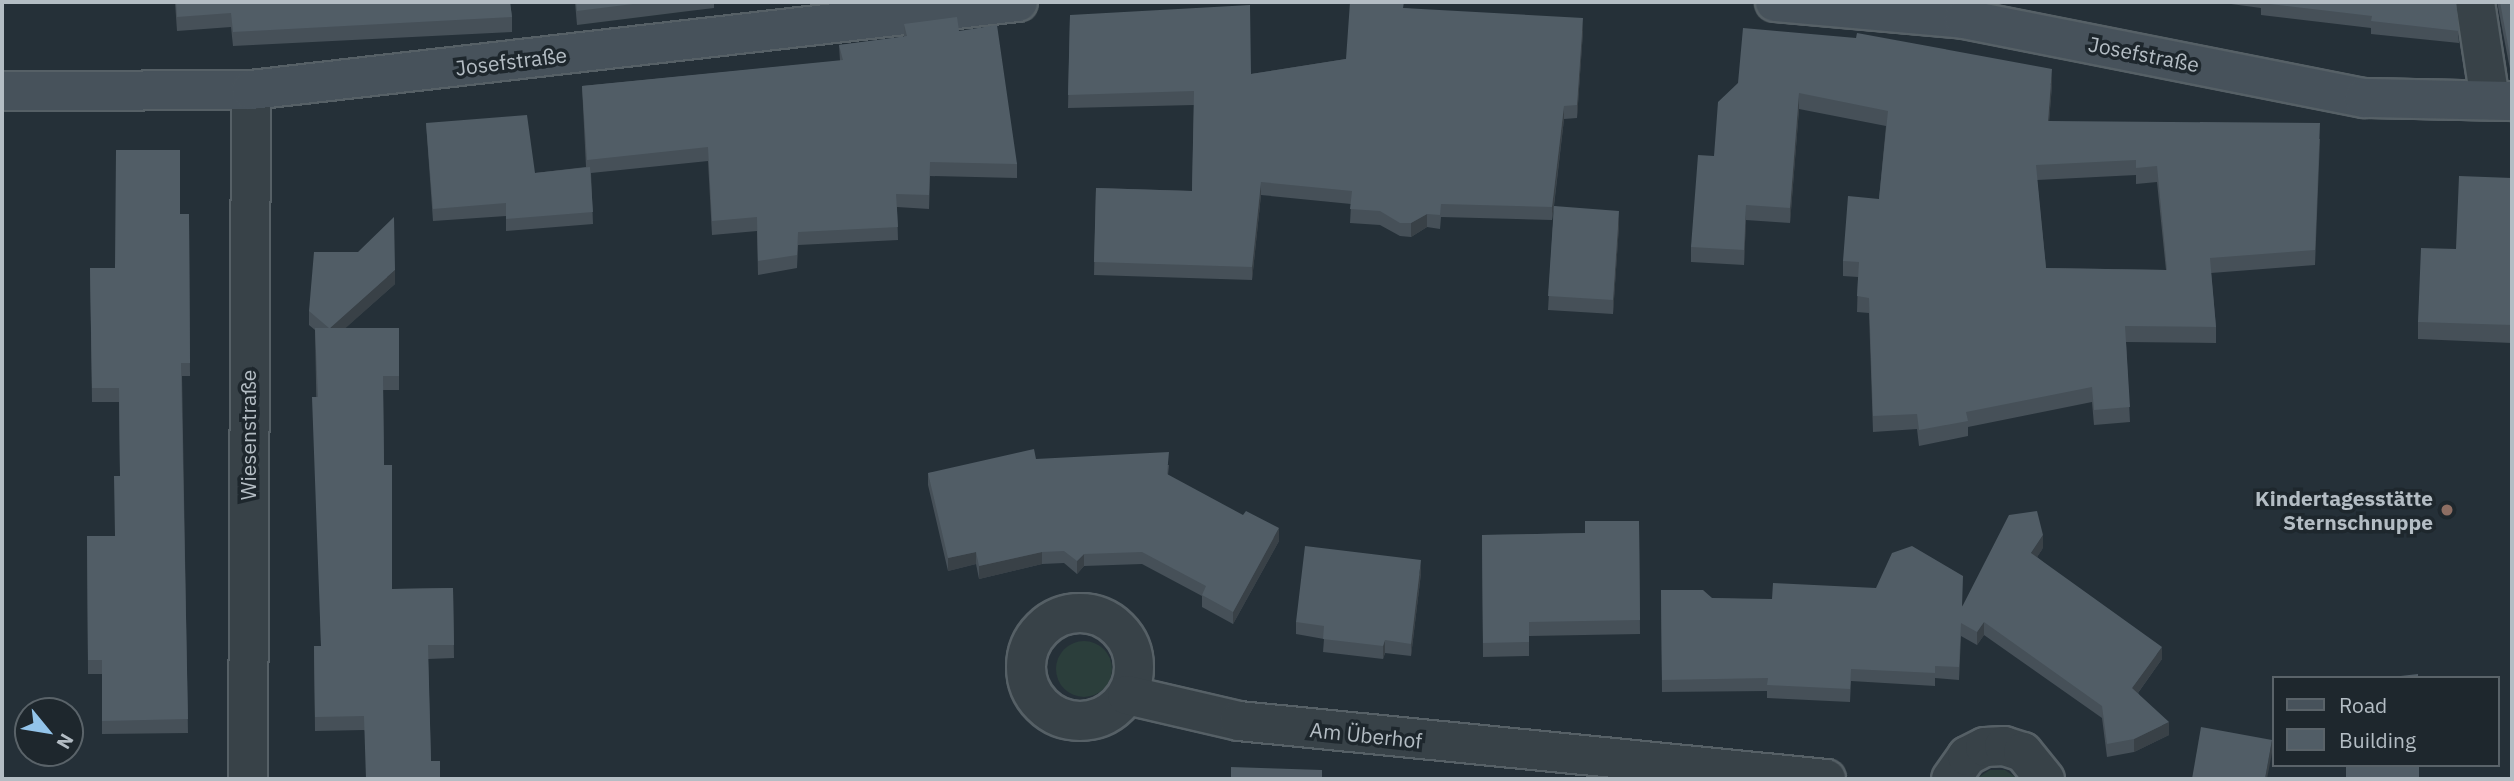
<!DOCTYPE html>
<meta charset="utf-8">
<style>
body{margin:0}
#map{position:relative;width:2514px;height:781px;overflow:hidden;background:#253038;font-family:"IBM Plex Sans",sans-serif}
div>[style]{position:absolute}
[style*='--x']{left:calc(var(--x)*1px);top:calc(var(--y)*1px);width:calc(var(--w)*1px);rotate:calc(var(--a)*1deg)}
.green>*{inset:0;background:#2b3e3b}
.round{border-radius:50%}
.roads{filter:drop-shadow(2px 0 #566066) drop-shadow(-2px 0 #566066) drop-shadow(0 2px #566066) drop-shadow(0 -2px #566066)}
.street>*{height:38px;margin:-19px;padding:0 19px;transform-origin:19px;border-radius:19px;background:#384248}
.street>.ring{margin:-19px;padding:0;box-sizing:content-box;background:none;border:38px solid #384248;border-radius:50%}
.secondary>*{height:38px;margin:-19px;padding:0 19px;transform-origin:19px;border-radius:19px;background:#47525b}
.wall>*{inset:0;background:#465058}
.shaded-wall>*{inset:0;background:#394147}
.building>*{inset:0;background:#515d66}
.dots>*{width:19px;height:19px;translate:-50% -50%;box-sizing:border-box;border:4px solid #1e272d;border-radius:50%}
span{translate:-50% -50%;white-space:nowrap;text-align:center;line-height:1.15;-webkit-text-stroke:7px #1e272d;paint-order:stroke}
.street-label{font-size:21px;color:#b4bdc4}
.poi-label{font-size:21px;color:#b4bdc4;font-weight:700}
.right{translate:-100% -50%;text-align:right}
.frame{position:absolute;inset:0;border:4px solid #b4bdc4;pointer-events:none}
.legend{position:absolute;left:2272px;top:676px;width:228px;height:91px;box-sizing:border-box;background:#1e272d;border:2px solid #5a6369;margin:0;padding:9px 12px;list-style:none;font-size:21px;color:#b4bdc4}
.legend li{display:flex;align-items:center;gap:14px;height:35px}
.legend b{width:35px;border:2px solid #5a6369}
.north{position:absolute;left:14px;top:697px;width:70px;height:70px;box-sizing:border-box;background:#1e272d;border:2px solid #5a6369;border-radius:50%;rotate:120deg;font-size:19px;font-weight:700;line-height:28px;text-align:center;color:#b4bdc4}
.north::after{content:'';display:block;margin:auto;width:24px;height:32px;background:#93c4ea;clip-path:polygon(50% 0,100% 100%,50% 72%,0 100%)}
</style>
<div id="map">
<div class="green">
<i class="round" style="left:1056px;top:641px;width:56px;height:56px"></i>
<i style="clip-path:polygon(1990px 770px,2005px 770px,2018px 779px,1976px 779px)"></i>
</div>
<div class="roads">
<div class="street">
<i style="--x:2475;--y:2;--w:99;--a:81.3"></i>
<i class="ring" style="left:1026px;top:613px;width:70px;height:70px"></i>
<i style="--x:1127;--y:695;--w:115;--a:13.1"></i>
<i style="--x:1239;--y:721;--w:590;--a:5.64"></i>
<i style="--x:248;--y:779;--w:689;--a:-89.75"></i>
<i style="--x:1951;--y:779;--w:28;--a:-55"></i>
<i style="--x:1967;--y:756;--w:20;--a:-27"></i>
<i style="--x:1985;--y:747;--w:19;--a:-3"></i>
<i style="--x:2004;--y:746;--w:20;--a:18"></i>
<i style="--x:2023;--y:752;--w:35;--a:51"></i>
</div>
<div class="secondary">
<i style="--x:1775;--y:2;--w:190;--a:5.1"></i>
<i style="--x:1964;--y:19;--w:408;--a:11.2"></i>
<i style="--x:2364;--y:98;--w:148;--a:1.2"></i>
<i style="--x:2;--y:91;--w:249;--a:-0.2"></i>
<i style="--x:251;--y:90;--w:772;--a:-6.55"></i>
</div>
</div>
<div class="wall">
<i style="clip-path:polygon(175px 2px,510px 2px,512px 17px,512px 32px,233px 46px,231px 27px,177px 31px)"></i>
<i style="clip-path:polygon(575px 2px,714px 2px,714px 8px,577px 25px)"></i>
<i style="clip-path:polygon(2216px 2px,2456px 2px,2459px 43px,2371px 34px,2371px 28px,2261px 15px,2261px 8px)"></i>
<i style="clip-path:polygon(2497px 2px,2512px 2px,2512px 69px,2510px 69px)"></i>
<i style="clip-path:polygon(1404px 8px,1583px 31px,1577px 118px,1564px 119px,1554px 206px,1619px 225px,1613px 314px,1548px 310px,1554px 208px,1552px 220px,1441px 217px,1440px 229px,1427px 227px,1411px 237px,1400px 236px,1380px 225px,1350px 223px,1351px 204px,1261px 195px,1252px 280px,1094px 275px,1096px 188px,1192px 191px,1194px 105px,1068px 108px,1070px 15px,1251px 74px,1346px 59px)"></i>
<i style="clip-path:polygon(904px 24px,959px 31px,1017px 164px,1017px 178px,930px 176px,929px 209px,897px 207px,898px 240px,798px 245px,797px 268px,758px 275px,757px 231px,712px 235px,708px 161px,591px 173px,593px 224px,506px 231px,506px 216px,433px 221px,426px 123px,535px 173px,586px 167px,582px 86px,840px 61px,839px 45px,904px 37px)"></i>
<i style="clip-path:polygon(evenodd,1738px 83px,2052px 85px,2049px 121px,2320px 139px,2315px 265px,2211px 273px,2216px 327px,2216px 343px,2126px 342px,2130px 422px,2094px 425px,2092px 402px,1968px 427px,1968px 436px,1919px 446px,1917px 429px,1873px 432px,1869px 313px,1857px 312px,1858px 277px,1843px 276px,1843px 261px,1879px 199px,1886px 126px,1799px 109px,1790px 223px,1746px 220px,1744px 265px,1691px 262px,1691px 247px,1714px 156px,1738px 83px,2136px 175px,2136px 184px,2157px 182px,2166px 270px,2046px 268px,2037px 180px,2136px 175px)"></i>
<i style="clip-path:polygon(2512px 178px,2512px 343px,2418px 339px,2418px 322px,2456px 249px)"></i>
<i style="clip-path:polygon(180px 214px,189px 214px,190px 376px,182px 376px,188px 733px,102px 734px,102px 674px,88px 674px,87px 536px,115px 536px,120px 476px,119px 402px,92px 402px,90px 268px,115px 268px)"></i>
<i style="clip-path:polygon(358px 252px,395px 284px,345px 328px,399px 328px,399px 390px,383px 390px,384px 465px,392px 589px,453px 588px,454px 658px,428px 659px,431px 761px,440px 779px,364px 730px,315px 731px,314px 646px,321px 646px,315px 330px,309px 325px,309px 311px)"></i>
<i style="clip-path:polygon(1036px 459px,1169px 465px,1168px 475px,1279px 541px,1233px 624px,1202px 607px,1202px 596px,1142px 564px,1084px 566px,1077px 574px,1064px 563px,1042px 564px,979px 579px,976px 564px,948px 571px,928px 485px,928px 473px)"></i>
<i style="clip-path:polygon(1639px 521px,1640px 634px,1529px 636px,1529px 656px,1483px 657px,1482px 535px,1585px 533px)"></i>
<i style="clip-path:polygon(2043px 548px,2037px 557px,2162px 659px,2138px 693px,2169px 735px,2134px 752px,2107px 757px,2102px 718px,1984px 635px,1977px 645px,1961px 636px,1959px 680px,1935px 678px,1935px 686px,1851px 681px,1850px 702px,1767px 698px,1767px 691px,1662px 692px,1661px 590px,1712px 598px,1962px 606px)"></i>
<i style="clip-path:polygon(1421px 573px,1411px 656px,1385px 653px,1383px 659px,1323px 652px,1324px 639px,1296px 634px,1296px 622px)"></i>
</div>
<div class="shaded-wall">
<i style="clip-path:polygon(1583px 18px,1583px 31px,1577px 118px,1577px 105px)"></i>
<i style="clip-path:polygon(2052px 69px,2052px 85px,2048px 136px,2048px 121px)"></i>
<i style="clip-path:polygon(1799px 93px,1799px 109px,1790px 223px,1790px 208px)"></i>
<i style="clip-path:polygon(1564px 106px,1564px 119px,1552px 220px,1552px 207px)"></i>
<i style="clip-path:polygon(1261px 182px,1261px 195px,1252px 280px,1252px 267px)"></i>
<i style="clip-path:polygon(1746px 205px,1746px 220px,1744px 265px,1744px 250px)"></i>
<i style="clip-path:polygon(1619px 211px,1619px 225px,1613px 314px,1613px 300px)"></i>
<i style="clip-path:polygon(1427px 214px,1427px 227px,1411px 237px,1411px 223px)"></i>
<i style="clip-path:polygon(395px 270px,395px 284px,330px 342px,330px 328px)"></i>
<i style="clip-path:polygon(1279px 528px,1279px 541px,1233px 624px,1233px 612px)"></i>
<i style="clip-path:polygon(2043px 535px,2043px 548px,2031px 566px,2031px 553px)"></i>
<i style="clip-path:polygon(976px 552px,976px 564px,948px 571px,948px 558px)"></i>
<i style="clip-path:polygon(1042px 552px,1042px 564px,979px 579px,979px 566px)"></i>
<i style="clip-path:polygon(1084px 554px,1084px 566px,1077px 574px,1077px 561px)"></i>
<i style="clip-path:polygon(1421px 560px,1421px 573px,1411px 656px,1411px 644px)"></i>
<i style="clip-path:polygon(1984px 622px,1984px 635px,1977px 645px,1977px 632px)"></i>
<i style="clip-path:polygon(1385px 640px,1385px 653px,1383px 659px,1383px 646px)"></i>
<i style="clip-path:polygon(2162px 647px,2162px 659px,2132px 701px,2132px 688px)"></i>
<i style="clip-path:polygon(2169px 722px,2169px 735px,2134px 752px,2134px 739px)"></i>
<i style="clip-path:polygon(2272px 740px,2272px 753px,2267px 779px,2265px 779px)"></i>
</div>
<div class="building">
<i style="clip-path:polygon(176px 2px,510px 2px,512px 17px,233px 32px,231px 13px,177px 17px)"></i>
<i style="clip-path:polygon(576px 2px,649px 2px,577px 11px)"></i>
<i style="clip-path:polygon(1350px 2px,1404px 2px,1403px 8px,1583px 18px,1577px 105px,1564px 106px,1552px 207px,1441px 204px,1440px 215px,1427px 214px,1411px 223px,1400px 223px,1380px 211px,1350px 209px,1352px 191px,1261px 182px,1252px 267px,1094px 262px,1096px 188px,1192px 191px,1194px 91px,1068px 95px,1070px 15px,1250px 5px,1251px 74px,1346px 59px)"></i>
<i style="clip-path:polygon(2261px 2px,2456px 2px,2459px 31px,2371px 21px,2372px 16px,2261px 3px)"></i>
<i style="clip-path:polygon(2500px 2px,2512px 2px,2512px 56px,2510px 56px)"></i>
<i style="clip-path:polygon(957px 17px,959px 31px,997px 25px,1017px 164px,930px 162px,929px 195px,896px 194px,898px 227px,798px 232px,797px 255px,758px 261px,757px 217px,712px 221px,708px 147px,587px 160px,582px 86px,843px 60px,839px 45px,907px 36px,904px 24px)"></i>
<i style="clip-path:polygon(evenodd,1743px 28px,1856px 38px,1857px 33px,2052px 69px,2048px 121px,2320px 123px,2315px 250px,2210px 258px,2216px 327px,2125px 326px,2130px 407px,2094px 410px,2092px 387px,1966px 412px,1968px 421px,1919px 430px,1917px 414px,1873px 416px,1869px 298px,1857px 296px,1859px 262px,1843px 261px,1848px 196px,1879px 199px,1888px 111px,1799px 93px,1790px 208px,1746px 205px,1744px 250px,1691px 247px,1698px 155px,1714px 156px,1718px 102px,1738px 83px,1743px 28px,2136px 160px,2136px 168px,2157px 166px,2167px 270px,2046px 268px,2036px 165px,2136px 160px)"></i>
<i style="clip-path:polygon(527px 115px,535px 173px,590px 167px,593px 212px,506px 219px,506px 203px,433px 209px,426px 123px)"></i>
<i style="clip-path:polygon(116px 150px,180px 150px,180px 214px,189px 214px,190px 363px,181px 363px,188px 719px,102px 721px,102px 660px,88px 660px,87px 536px,115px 536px,114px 476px,120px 476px,119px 388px,92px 388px,90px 268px,115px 268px)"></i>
<i style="clip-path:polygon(2459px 176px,2512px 178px,2512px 325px,2418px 322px,2421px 248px,2456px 249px)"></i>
<i style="clip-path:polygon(1554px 206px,1619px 211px,1613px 300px,1548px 296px)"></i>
<i style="clip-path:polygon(394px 217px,395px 270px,330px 328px,399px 328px,399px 376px,383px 376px,384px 465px,392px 465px,392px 589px,453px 588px,454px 645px,428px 645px,431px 761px,440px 761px,440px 779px,366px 779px,364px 716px,315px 717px,314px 646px,321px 646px,312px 397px,318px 397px,315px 328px,329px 328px,309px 311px,314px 252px,358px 252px)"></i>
<i style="clip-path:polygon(1034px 449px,1036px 459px,1169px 452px,1167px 474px,1243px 515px,1246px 511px,1279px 528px,1233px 612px,1202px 595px,1206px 586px,1142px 552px,1084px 554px,1077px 561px,1064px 551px,1042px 552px,979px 566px,976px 552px,948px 558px,928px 473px)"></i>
<i style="clip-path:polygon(2037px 511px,2043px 535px,2031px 553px,2162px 647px,2132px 688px,2169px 722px,2134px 739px,2107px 744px,2102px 706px,1984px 622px,1977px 632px,1961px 623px,1959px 667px,1935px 666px,1935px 673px,1851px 669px,1850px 689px,1767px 685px,1768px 678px,1662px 680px,1661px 590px,1703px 590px,1712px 598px,1772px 599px,1773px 583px,1876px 588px,1892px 553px,1912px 546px,1963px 576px,1962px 607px,2009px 515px)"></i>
<i style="clip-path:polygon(1585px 521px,1639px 521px,1640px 620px,1529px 622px,1529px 642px,1483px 643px,1482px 535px,1585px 533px)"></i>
<i style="clip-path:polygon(1305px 546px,1421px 560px,1411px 644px,1385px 640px,1383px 646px,1323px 639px,1324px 626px,1296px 622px)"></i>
<i style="clip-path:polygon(2418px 674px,2418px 678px,2383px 678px)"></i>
<i style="clip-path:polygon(2201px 727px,2272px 740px,2265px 779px,2192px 779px)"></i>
<i style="clip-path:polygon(2346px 765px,2419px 765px,2419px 779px,2346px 779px)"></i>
<i style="clip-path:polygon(1231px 767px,1322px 770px,1322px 779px,1231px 779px)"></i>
</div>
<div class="dots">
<i style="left:2447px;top:510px;background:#8d6e63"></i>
</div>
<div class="street-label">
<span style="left:2144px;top:54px;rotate:11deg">Josefstraße</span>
<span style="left:511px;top:61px;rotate:-7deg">Josefstraße</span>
<span style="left:248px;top:435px;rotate:-90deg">Wiesenstraße</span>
<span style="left:1366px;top:735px;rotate:6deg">Am Überhof</span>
</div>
<div class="poi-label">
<span class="right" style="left:2433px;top:510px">Kindertagesstätte<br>Sternschnuppe</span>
</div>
<div class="frame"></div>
<ul class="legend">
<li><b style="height:9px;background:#47525b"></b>Road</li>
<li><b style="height:19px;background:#515d66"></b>Building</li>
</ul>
<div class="north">N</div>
</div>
